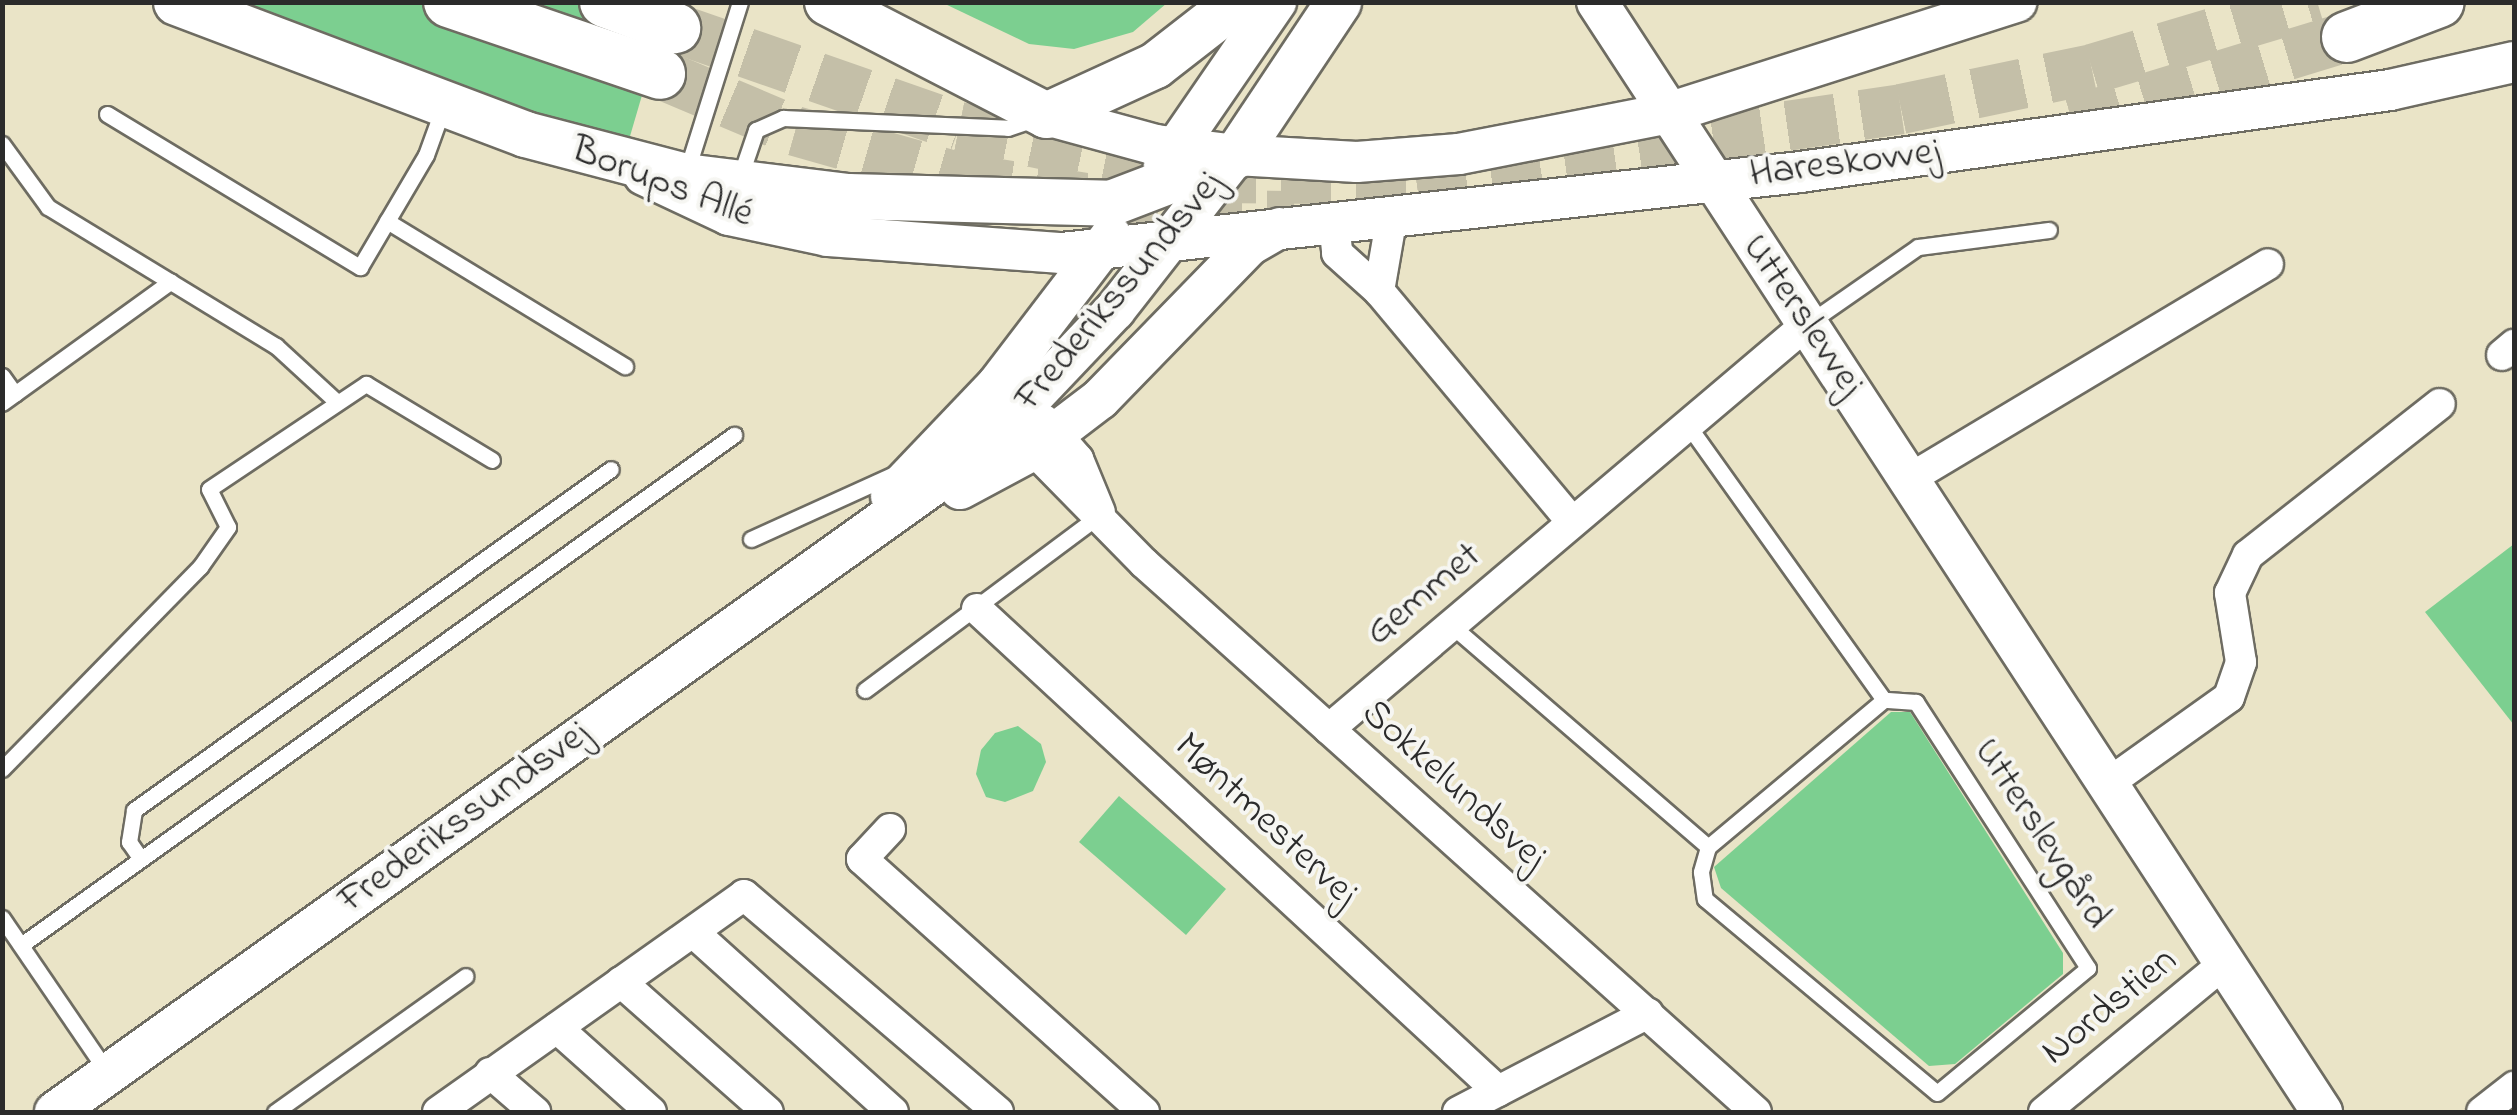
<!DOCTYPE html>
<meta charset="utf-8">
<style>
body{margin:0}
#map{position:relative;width:2517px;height:1115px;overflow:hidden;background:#eae4c7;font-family:"Indie Flower",sans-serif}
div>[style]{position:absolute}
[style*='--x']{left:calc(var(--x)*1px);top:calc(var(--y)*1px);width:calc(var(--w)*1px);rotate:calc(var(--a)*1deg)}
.green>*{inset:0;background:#7ccf90}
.primary-tunnel>*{height:50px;margin-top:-25px;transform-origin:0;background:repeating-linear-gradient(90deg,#c4bfa8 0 50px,transparent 0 75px)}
.roads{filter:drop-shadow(2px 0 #6e6c62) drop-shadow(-2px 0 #6e6c62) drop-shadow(0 2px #6e6c62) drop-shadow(0 -2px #6e6c62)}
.service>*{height:15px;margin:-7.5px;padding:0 7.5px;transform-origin:7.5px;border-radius:7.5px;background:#fff}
.minor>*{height:30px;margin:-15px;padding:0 15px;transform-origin:15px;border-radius:15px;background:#fff}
.tertiary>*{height:40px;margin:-20px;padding:0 20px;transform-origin:20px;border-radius:20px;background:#fff}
.secondary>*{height:45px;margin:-22.5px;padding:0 22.5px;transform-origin:22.5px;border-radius:22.5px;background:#fff}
.primary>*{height:50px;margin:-25px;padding:0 25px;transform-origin:25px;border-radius:25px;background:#fff}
span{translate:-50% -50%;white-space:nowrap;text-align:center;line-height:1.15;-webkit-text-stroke:8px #f6f6f2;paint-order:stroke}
.street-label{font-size:40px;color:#2b2b2b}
.frame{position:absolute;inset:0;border:5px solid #2b2b2b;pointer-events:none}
</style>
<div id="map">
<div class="green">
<i style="clip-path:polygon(224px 3px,669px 3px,628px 143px,435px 84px)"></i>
<i style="clip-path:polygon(943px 3px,1167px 3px,1133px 32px,1074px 49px,1029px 44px)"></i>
<i style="clip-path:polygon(2514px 544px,2514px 725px,2425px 612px)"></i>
<i style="clip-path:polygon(1891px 712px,1910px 712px,2063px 953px,2063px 974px,1955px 1064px,1929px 1066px,1721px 888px,1714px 867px)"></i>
<i style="clip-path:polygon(1018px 726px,1041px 744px,1046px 762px,1033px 791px,1005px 802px,986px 797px,976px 774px,981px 750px,995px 733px)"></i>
<i style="clip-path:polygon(1119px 796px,1226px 889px,1186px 935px,1079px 842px)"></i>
</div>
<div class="primary-tunnel">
<i style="--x:675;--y:28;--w:301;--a:19.2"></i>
<i style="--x:959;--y:127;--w:252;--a:11.7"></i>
<i style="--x:1206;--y:178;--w:210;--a:0.5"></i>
<i style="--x:1416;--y:180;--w:490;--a:-8.3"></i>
<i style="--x:1901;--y:109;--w:195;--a:-11.8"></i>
<i style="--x:2092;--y:69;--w:235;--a:-16.6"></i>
<i style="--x:660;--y:74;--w:147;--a:22.9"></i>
<i style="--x:795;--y:131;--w:173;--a:15.8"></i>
<i style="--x:961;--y:178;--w:234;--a:9.1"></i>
<i style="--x:1192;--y:215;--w:102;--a:0.6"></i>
<i style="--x:2072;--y:121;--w:288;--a:-17"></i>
</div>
<div class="roads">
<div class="service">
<i style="--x:107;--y:114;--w:296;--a:31.2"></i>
<i style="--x:360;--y:267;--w:130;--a:-59.5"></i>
<i style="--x:426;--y:155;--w:50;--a:-70.1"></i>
<i style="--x:2;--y:144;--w:78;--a:53.9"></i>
<i style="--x:48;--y:207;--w:267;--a:31.4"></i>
<i style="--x:276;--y:346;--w:83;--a:42.6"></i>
<i style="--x:687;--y:170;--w:176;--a:-72.5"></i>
<i style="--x:740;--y:177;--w:50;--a:-71.2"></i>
<i style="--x:756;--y:130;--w:30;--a:-24"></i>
<i style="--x:783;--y:118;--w:225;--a:2.5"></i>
<i style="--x:1008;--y:128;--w:28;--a:-19"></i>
<i style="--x:387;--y:221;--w:279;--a:31.4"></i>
<i style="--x:1810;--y:322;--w:131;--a:-34.8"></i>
<i style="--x:1918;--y:247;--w:132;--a:-7.4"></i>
<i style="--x:2;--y:376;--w:22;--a:54"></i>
<i style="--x:2;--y:403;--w:208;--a:-35.8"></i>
<i style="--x:751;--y:539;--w:157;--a:-24.4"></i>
<i style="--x:1451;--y:625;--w:340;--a:40.8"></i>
<i style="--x:1708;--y:847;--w:26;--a:106"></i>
<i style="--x:1701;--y:872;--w:27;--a:82"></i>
<i style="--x:1705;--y:899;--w:302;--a:39.9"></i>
<i style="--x:1937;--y:1093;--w:196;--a:-39.6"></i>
<i style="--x:2088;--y:968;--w:317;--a:-122.9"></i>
<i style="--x:1916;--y:702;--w:32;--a:-176"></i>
<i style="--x:1884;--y:700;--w:339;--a:-125.5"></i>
<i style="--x:865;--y:690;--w:294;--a:-36.7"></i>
<i style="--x:2;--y:769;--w:283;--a:-45.6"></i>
<i style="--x:200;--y:567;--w:49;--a:-55"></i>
<i style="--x:228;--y:527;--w:42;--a:-116.6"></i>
<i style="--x:209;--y:489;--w:189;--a:-33.8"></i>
<i style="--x:366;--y:384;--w:147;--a:31.1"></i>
<i style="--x:1708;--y:847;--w:229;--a:-39.9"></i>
<i style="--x:141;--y:859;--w:21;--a:-125"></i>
<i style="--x:129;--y:842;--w:32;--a:-81"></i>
<i style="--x:134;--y:810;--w:586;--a:-35.56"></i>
<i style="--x:2;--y:918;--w:186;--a:55.7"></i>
<i style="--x:21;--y:945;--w:877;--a:-35.58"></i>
<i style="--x:275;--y:1112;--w:234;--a:-35.5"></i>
</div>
<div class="minor">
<i style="--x:1334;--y:222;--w:31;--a:84"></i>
<i style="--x:1337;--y:253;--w:57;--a:42.1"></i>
<i style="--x:1379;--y:291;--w:301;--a:50.1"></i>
<i style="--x:1379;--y:291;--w:76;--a:-80.2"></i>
<i style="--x:2502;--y:355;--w:16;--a:-40"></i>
<i style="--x:1044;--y:420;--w:52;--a:48.9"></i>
<i style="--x:1078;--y:459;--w:57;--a:67.5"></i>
<i style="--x:1033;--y:450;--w:158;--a:45.5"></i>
<i style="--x:1144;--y:563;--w:822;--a:41.89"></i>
<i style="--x:1911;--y:478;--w:416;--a:-30.9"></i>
<i style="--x:977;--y:609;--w:710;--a:42.77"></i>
<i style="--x:1329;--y:729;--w:627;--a:-40.27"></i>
<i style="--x:2110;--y:782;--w:146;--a:-35.5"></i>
<i style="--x:2229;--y:697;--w:37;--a:-71"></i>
<i style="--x:2241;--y:662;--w:70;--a:-99.1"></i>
<i style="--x:2230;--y:593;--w:42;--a:-64.7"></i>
<i style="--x:2248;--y:555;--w:244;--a:-38.2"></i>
<i style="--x:890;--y:829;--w:41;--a:133"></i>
<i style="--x:862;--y:859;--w:379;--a:41.9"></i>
<i style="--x:693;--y:932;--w:269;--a:42"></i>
<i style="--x:621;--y:982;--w:196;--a:41.5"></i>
<i style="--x:557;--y:1028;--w:126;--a:41.8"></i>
<i style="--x:490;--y:1073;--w:60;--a:40.9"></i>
<i style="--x:438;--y:1112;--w:375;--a:-35.3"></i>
<i style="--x:744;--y:895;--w:334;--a:40.5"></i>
<i style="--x:1458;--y:1112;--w:214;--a:-27.5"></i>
<i style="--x:2044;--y:1112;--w:236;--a:-39.5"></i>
<i style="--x:2482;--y:1112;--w:41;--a:-38"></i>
</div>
<div class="tertiary">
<i style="--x:1597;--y:2;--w:1326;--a:56.85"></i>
<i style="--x:1046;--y:115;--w:114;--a:15.3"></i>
<i style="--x:1156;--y:145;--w:81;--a:7.1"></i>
<i style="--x:1236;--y:155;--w:121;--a:3.3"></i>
<i style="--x:1357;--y:162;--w:102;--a:-4.5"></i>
<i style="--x:1459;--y:154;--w:210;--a:-11"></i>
<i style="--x:1665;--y:114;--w:369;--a:-17.7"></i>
<i style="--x:1164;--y:165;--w:198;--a:-55.5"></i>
<i style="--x:644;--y:175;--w:94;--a:25.2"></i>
<i style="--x:729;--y:215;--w:101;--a:12"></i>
<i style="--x:828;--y:236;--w:235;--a:4.2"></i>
<i style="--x:1062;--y:253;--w:742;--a:-6.26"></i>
<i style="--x:1800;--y:172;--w:596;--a:-7.91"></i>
<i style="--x:2390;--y:90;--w:127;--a:-12.7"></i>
<i style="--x:960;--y:489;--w:83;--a:-28.1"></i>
<i style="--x:1033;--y:450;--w:84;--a:-37.3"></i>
<i style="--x:1100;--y:399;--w:215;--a:-45.8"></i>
<i style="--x:1250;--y:245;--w:34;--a:-30"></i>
<i style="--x:891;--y:496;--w:153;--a:-46.3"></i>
<i style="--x:997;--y:385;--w:188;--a:-52.6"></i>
<i style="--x:55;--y:1112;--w:1139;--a:-35.53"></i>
<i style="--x:982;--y:450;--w:193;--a:-46.5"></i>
<i style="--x:1115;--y:310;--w:197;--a:-52"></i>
</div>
<div class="secondary">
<i style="--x:176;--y:2;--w:373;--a:20.7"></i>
<i style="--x:525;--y:134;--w:165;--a:14.7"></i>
<i style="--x:685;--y:176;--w:164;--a:7"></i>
<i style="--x:848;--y:196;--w:262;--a:1.5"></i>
<i style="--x:1110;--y:203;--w:135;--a:-20.9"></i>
<i style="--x:1236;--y:155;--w:184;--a:-56.3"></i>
<i style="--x:827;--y:2;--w:246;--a:27.3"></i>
<i style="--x:1046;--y:115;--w:120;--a:-24.6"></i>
<i style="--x:1155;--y:65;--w:103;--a:-37.9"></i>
</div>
<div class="primary">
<i style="--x:449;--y:2;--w:223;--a:18.8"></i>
<i style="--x:605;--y:2;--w:75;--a:20.4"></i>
<i style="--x:2347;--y:37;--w:98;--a:-20.8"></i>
</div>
</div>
<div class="street-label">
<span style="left:1845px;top:164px;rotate:-7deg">Hareskovvej</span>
<span style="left:662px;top:183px;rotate:21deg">Borups Allé</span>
<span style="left:1120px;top:292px;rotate:-50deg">Frederikssundsvej</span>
<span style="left:1802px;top:316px;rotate:56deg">Utterslevvej</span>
<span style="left:1424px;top:595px;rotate:-40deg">Gemmet</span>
<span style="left:1453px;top:786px;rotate:42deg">Sokkelundsvej</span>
<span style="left:465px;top:818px;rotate:-36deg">Frederikssundsvej</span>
<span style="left:1265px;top:821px;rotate:43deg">Møntmestervej</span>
<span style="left:2041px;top:834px;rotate:57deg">Utterslevgård</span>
<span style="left:2110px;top:1007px;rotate:-39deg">Nordstien</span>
</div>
<div class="frame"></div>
</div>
